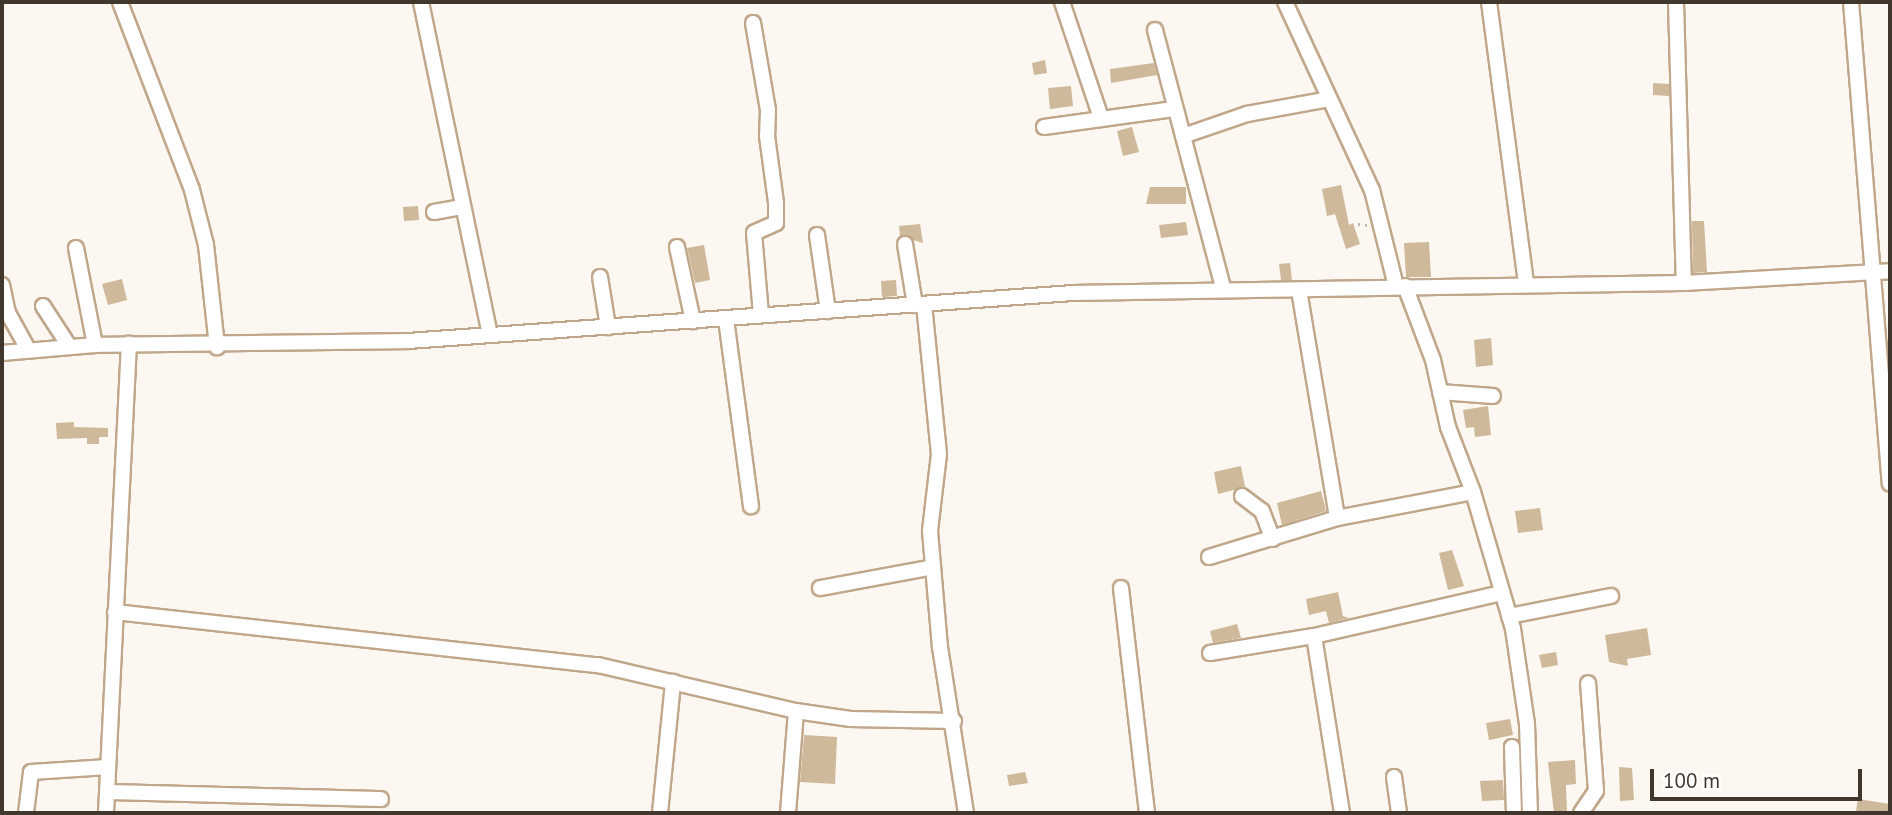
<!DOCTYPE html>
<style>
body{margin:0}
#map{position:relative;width:1892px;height:815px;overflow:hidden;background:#fcf7f1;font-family:"PT Sans",sans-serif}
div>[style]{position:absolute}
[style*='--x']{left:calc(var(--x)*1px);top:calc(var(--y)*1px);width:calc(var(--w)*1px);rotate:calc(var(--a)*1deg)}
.building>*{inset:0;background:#ceb99a}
.path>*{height:2.5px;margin-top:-1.25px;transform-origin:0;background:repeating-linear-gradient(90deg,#beb7b0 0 2px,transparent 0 7px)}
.roads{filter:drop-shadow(2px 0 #c0a78b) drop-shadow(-2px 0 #c0a78b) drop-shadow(0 2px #c0a78b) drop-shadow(0 -2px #c0a78b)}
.minor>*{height:14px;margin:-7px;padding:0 7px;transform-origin:7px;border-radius:7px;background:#fff}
span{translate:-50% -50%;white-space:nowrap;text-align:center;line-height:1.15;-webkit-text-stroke:5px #fff;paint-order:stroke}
.frame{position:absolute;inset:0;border:4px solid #42372c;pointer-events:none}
.scale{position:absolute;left:1650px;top:769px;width:212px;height:32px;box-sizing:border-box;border:4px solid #42372c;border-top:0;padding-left:9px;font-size:21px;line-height:24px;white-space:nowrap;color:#42372c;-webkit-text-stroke:5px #fff;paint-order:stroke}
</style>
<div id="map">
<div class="building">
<i style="clip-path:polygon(1045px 60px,1047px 73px,1034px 75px,1032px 63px)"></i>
<i style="clip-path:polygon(1154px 63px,1157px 75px,1111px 83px,1110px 69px)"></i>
<i style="clip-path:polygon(1653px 83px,1669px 84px,1669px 96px,1653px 95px)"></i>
<i style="clip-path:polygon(1071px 86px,1073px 106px,1050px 109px,1048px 88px)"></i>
<i style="clip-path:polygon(1132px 127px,1139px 152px,1123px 156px,1117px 131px)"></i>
<i style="clip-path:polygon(1341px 185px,1349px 225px,1353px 223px,1360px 244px,1346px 249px,1335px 214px,1327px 216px,1322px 189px)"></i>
<i style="clip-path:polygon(1150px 187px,1186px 187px,1186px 204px,1146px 204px)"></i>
<i style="clip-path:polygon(418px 206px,419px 220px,404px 221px,403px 207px)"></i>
<i style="clip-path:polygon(1692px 221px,1704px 221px,1707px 272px,1693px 273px)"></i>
<i style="clip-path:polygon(1186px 222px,1188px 235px,1161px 238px,1159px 225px)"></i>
<i style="clip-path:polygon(920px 224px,923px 243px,900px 236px,899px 226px)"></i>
<i style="clip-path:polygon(1429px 242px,1431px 277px,1406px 277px,1404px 243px)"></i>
<i style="clip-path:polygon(704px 245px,710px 280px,695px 283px,687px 248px)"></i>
<i style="clip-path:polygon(1290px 263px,1292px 280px,1281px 280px,1279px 264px)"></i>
<i style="clip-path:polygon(122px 279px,127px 300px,108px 305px,102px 284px)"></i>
<i style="clip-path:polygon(896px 280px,897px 296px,882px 297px,881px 281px)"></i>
<i style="clip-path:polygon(1491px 338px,1493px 365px,1476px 367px,1474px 340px)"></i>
<i style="clip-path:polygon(1488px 406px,1491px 435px,1475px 437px,1474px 427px,1466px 428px,1463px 410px)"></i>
<i style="clip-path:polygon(74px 422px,74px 427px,108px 428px,108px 437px,99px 437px,99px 444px,87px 444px,87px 438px,57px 439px,56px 423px)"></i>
<i style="clip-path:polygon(1241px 466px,1245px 487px,1218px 494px,1214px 472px)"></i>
<i style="clip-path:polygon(1321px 491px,1326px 511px,1282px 525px,1277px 503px)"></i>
<i style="clip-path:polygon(1540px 508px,1543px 530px,1518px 533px,1515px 511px)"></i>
<i style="clip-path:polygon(1452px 550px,1464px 586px,1448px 590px,1439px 553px)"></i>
<i style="clip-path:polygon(1338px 592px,1343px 616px,1349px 618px,1329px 623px,1326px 611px,1309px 615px,1306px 599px)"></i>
<i style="clip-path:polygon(1237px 624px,1241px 638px,1213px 643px,1210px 631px)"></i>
<i style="clip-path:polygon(1647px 628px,1651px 655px,1627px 659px,1628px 666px,1609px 662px,1605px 635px)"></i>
<i style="clip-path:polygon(1556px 652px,1558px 665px,1542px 668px,1539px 655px)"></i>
<i style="clip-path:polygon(1510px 719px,1513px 735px,1489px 740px,1486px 723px)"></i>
<i style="clip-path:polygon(804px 735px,837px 737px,835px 784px,800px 782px)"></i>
<i style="clip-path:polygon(1575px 760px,1576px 784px,1566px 785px,1567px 813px,1554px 813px,1548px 762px)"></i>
<i style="clip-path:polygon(1619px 767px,1632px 768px,1634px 800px,1620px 801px)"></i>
<i style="clip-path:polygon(1025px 772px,1028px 783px,1009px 786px,1007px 775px)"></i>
<i style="clip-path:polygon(1503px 780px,1504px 800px,1482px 801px,1480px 781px)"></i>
<i style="clip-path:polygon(1858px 799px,1890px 804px,1890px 813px,1856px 811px)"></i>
</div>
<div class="path">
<i style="--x:1358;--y:224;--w:10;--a:6"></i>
</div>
<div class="roads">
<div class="minor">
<i style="--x:120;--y:2;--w:201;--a:69"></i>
<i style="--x:192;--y:190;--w:57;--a:75.7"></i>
<i style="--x:206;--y:245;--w:103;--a:83.8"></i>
<i style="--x:421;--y:2;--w:340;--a:78.3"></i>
<i style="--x:1062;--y:2;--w:122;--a:71.4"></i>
<i style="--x:1285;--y:2;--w:207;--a:65.2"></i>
<i style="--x:1372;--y:190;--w:99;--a:76"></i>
<i style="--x:1489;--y:2;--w:284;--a:82.5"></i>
<i style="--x:1676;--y:2;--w:281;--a:88.4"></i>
<i style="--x:1851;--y:2;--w:483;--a:85.4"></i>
<i style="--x:753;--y:23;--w:88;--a:80.2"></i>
<i style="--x:768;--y:110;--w:26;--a:92"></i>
<i style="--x:767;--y:136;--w:68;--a:82.3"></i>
<i style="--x:776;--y:203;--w:20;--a:90"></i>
<i style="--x:776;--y:223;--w:24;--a:156"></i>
<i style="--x:754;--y:233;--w:82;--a:85.1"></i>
<i style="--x:1155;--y:30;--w:267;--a:75.2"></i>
<i style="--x:1044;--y:127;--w:131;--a:-7.9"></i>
<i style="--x:1183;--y:136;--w:68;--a:-19"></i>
<i style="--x:1247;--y:114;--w:83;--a:-10.4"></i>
<i style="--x:434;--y:212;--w:29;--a:-10"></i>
<i style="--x:817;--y:235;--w:77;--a:81.8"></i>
<i style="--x:905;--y:244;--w:62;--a:80.7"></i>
<i style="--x:677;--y:247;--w:76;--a:77.8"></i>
<i style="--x:76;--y:248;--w:99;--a:78.9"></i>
<i style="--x:600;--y:277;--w:51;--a:80.9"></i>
<i style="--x:2;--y:285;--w:29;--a:78"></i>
<i style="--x:8;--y:313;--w:43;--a:61.1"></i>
<i style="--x:1405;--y:286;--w:79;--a:69.3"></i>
<i style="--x:1433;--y:360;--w:69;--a:77.4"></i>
<i style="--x:1448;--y:427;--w:70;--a:69"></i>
<i style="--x:1473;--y:492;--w:143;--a:73.7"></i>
<i style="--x:1513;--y:629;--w:96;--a:81.6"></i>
<i style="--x:1527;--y:724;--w:89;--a:88.1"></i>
<i style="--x:1299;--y:290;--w:231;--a:80.5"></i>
<i style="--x:924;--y:304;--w:151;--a:84.3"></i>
<i style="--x:939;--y:454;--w:78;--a:96.7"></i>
<i style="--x:930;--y:531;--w:116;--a:85.1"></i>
<i style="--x:940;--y:647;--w:168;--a:81.1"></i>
<i style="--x:43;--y:306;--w:48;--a:57"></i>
<i style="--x:726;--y:319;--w:189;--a:82.4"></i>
<i style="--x:2;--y:353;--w:93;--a:-4.9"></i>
<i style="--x:95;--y:345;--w:313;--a:-0.7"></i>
<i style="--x:408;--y:341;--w:666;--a:-4.13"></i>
<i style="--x:1072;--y:293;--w:612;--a:-0.94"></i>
<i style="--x:1684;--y:283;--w:206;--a:-3.3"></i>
<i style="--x:1440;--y:392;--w:53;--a:4.3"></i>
<i style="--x:1242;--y:496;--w:25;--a:37"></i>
<i style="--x:1262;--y:511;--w:30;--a:69"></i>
<i style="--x:1209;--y:557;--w:134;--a:-16.9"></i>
<i style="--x:1337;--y:518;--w:138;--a:-10.8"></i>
<i style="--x:820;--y:588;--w:115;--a:-10.5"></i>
<i style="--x:1121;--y:588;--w:226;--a:83.4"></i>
<i style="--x:115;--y:612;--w:486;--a:6.3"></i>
<i style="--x:598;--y:665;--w:203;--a:13.1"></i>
<i style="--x:796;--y:711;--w:55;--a:8.4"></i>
<i style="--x:850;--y:719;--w:104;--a:1.1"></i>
<i style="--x:1509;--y:616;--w:104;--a:-11.1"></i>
<i style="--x:1314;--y:636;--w:179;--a:81"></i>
<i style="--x:1210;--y:653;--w:105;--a:-9.3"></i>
<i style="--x:1314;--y:636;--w:193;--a:-12.9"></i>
<i style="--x:1512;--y:747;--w:66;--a:88.3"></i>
<i style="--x:1394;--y:777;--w:36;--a:82"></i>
<i style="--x:107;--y:792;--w:274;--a:1.5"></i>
<i style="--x:26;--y:813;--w:41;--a:-83"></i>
<i style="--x:31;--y:772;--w:77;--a:-3.7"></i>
<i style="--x:106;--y:813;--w:470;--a:-87.2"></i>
<i style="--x:660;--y:813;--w:132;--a:-84.3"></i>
<i style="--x:788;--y:813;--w:102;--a:-85.5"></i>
<i style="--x:1581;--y:813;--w:27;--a:-56"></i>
<i style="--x:1596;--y:791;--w:108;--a:-94.2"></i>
</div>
</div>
<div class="frame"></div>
<div class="scale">100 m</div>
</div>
